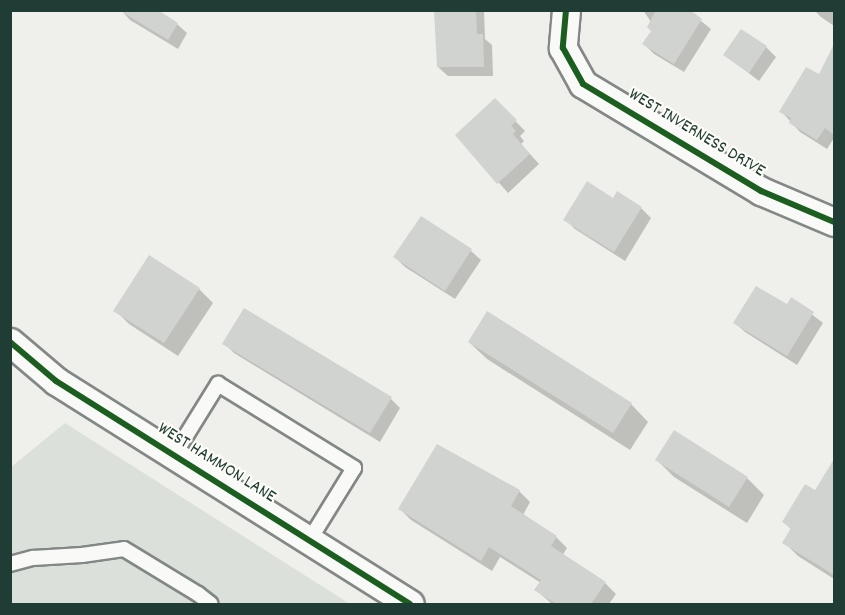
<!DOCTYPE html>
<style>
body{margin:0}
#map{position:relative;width:845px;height:615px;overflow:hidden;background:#eff0ec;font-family:Dekko,sans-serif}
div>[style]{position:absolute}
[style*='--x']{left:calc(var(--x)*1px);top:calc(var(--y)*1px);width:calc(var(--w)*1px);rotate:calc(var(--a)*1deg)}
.green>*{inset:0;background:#dce0db}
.shadow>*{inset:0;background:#0003}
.building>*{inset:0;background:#d1d3d0}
.roads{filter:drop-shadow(2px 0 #828885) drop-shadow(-2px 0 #828885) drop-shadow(0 2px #828885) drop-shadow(0 -2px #828885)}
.service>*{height:14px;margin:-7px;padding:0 7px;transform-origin:7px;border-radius:7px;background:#f9f9f7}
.minor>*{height:27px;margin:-13.5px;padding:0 13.5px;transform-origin:13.5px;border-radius:13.5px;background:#f9f9f7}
.cycleway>*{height:6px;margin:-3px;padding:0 3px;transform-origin:3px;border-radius:3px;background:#1b5e20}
span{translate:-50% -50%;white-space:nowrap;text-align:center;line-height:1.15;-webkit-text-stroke:4.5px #fdfcf7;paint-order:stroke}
.street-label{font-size:18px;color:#1f3d34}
.frame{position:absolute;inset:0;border:12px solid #1f3d34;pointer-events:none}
</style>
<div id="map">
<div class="green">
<i style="clip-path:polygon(65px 423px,350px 604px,11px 604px,11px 467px)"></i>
</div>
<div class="shadow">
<i style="clip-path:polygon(121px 10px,177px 24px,187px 33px,178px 49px,130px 20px)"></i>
<i style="clip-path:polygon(435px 10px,484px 10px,485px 39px,492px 45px,493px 76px,448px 76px,438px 67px)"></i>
<i style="clip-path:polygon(643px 10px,687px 10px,711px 29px,684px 72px,654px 54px,644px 44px,653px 31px,651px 22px)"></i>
<i style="clip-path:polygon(814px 10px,834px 10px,834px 26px,821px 17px)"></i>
<i style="clip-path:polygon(766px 47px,776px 57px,759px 81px,725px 55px)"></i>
<i style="clip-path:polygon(822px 72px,834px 80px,834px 138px,827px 149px,800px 132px,781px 111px)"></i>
<i style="clip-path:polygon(495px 100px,525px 131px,520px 136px,524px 141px,521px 144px,539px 164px,508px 193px,457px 135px)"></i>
<i style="clip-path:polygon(641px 208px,651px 218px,625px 261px,575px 229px,565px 219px)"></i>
<i style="clip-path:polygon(471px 251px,481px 260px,455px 299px,405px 267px,395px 257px)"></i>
<i style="clip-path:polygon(199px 289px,213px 303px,178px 356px,129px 324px,115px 310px)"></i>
<i style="clip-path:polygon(792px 299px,823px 323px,797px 365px,745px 332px,735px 323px,787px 306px)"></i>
<i style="clip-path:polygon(469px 342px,631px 404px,648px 422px,630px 450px,487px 359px)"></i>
<i style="clip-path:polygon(224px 343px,391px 399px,400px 408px,380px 442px,234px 353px)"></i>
<i style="clip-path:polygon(657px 460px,747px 478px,764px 495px,747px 523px,674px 477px)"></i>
<i style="clip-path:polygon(832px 465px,834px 467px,834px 579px,798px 556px,784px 542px,792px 530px,784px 522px,816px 492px)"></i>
<i style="clip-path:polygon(519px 491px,530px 502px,523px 515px,556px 537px,567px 548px,562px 556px,605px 583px,616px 594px,609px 604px,552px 604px,536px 590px,541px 583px,500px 557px,492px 571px,411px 520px,400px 509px)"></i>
</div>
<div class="building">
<i style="clip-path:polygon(119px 10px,158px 10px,178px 23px,168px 40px)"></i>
<i style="clip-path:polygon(434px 10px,476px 10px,477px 34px,483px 34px,484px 67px,437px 67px)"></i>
<i style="clip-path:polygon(656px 10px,690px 10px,702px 19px,674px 64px,642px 44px,651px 31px,647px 27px)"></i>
<i style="clip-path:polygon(741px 29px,767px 46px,749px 73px,723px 55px)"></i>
<i style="clip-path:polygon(834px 44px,834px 135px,825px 128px,817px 140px,789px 123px,791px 118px,779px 112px,806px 67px,819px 74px)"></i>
<i style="clip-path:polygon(495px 98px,517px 120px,511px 126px,516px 131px,513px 134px,530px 154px,497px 184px,455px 135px)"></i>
<i style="clip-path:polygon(587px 181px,613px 198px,617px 191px,642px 207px,614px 252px,563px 220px)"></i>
<i style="clip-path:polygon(421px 216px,472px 249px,445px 291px,393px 257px)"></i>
<i style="clip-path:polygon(149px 255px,200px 288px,164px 343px,113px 311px)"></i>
<i style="clip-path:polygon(756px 286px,787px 304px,791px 297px,814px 312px,787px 356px,733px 323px)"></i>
<i style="clip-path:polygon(244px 308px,392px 397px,370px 433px,222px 344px)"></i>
<i style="clip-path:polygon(487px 311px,632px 403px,613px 433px,468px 342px)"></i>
<i style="clip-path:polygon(674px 430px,748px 477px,729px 507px,655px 460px)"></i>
<i style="clip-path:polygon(437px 444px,520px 490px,511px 506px,557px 536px,551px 546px,606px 582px,591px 604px,556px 604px,534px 590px,541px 580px,489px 547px,481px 561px,398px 509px)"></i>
<i style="clip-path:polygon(834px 459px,834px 575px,782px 543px,791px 528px,782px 522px,805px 484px,815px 490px)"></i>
</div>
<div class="roads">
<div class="service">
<i style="--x:174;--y:455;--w:84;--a:-58.2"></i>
<i style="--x:218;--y:384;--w:160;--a:31.7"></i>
<i style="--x:354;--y:468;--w:86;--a:121.7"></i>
<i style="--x:10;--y:564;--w:24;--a:-15"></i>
<i style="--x:33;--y:558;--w:49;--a:-3.5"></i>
<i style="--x:82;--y:555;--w:42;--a:-8.1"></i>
<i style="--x:124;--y:549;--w:87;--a:31.3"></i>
<i style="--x:198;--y:594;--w:16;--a:38"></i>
</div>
<div class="minor">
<i style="--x:566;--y:10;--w:38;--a:95"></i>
<i style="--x:563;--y:48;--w:41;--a:60.9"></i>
<i style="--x:583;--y:84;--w:208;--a:31"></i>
<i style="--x:761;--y:191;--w:79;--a:23"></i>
<i style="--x:10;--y:342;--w:60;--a:40.3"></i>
<i style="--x:56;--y:381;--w:418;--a:32.2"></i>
</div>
</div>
<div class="cycleway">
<i style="--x:566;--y:10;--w:38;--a:95"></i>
<i style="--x:563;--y:48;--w:41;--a:60.9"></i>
<i style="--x:583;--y:84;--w:208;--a:31"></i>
<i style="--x:761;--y:191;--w:79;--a:23"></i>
<i style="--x:10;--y:342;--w:60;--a:40.3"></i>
<i style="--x:56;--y:381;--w:418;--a:32.2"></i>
</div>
<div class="street-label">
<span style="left:696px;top:134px;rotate:31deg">WEST INVERNESS DRIVE</span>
<span style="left:216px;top:464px;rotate:32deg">WEST HAMMON LANE</span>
</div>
<div class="frame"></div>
</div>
